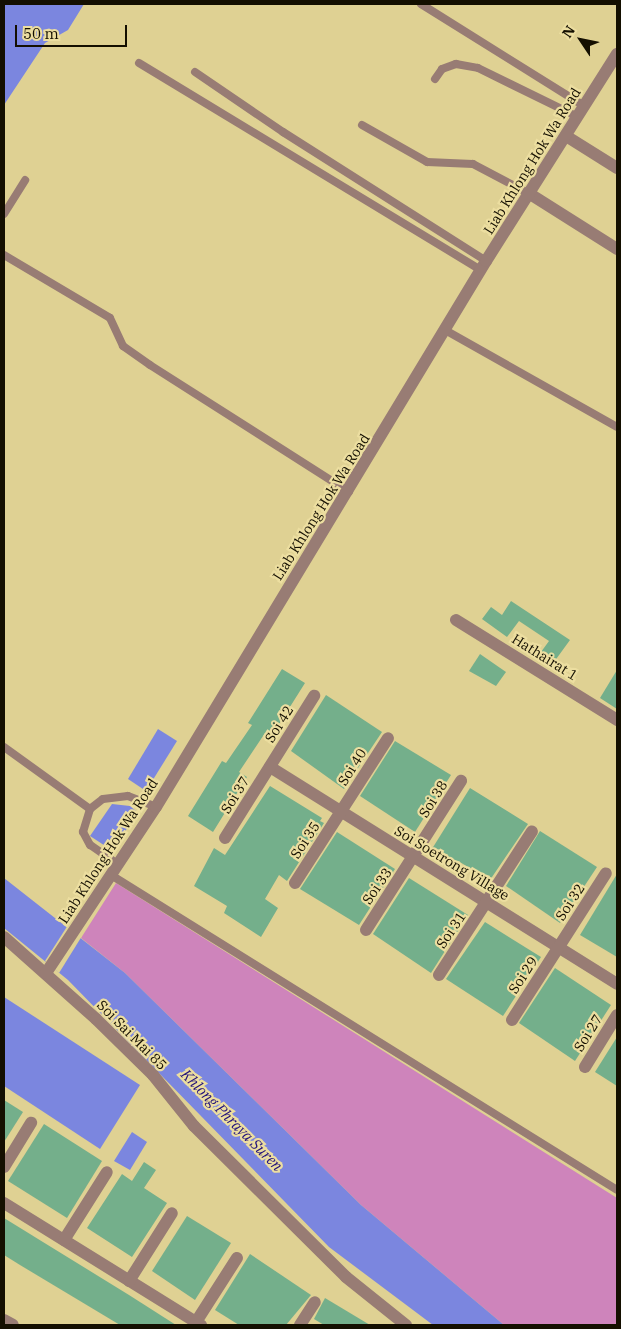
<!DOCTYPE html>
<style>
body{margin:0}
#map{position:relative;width:621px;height:1329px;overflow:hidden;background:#dfd193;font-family:"IBM Plex Serif",serif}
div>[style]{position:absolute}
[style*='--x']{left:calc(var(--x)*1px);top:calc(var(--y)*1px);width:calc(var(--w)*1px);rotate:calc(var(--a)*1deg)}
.green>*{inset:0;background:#ce84bb}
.water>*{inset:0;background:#7b86df}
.pier>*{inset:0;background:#dfd193}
.building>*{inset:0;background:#74af8b}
.lane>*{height:8px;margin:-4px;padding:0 4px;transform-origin:4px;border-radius:4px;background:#987c74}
.street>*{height:12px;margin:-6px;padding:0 6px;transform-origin:6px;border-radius:6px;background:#987c74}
span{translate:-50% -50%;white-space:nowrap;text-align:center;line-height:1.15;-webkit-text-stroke:4.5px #ecdea0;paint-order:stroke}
.street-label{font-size:14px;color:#140f00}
.water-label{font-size:15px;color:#21117b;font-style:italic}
.frame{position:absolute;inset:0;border:5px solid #140f00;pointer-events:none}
.north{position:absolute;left:556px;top:15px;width:50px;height:50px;-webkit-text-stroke:4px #ecdea0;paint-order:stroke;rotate:304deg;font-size:14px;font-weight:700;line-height:20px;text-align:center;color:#140f00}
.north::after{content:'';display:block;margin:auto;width:18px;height:22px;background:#140f00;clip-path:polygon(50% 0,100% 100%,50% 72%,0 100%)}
.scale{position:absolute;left:15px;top:25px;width:112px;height:22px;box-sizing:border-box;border:2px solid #140f00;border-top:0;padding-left:6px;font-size:15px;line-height:18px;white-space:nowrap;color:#140f00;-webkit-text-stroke:4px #ecdea0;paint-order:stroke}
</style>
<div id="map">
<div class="green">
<i style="clip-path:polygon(116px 883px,617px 1198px,617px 1325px,504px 1325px,361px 1205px,125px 973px,81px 938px)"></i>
</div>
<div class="water">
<i style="clip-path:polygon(4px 4px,84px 4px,68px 30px,45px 43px,4px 105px)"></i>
<i style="clip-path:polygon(158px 729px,177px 741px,146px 791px,128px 779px)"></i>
<i style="clip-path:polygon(112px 804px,130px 806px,137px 812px,113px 851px,90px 836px)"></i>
<i style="clip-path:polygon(4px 878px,125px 973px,361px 1205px,504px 1325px,433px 1325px,329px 1247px,68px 980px,4px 928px)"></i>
<i style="clip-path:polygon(4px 997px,140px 1085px,100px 1149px,4px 1086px)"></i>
<i style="clip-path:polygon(132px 1132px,147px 1142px,130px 1170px,114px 1161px)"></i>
</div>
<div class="pier">
<i style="clip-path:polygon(68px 925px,82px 936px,59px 973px,45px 961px)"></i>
</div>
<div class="building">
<i style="clip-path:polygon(511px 601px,570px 640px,554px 662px,541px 652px,549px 641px,519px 621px,507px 637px,482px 619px,491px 607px,502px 615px)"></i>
<i style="clip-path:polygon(480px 654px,506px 672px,496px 686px,469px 671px)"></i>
<i style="clip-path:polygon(282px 669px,305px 683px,271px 737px,265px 733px,239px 772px,247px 777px,213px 832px,188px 816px,222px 761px,226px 763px,252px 725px,248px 723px)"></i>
<i style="clip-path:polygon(617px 670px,617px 709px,600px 698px)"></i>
<i style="clip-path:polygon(326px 695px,382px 732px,344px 789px,291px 751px)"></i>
<i style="clip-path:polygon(395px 741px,451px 775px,415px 832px,360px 796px)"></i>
<i style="clip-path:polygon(270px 786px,322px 818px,320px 821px,324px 823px,287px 881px,279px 875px,265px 899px,278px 908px,261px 937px,224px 913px,227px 906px,194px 886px,214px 848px,225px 855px)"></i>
<i style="clip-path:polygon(470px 788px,528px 824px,490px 880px,458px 861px,454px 867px,430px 852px)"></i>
<i style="clip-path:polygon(540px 831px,597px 867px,560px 923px,506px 886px)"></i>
<i style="clip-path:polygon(337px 832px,395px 869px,359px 925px,300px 889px)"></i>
<i style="clip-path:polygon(617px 874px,617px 957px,580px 935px)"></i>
<i style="clip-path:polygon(409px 878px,468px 915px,431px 973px,373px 934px)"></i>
<i style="clip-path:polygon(485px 922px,541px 957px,503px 1016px,446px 979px)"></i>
<i style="clip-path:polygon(555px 968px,611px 1005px,575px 1061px,519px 1023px)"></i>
<i style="clip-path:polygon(617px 1037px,617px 1086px,595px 1072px)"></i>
<i style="clip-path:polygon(4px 1100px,23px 1112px,4px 1142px)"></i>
<i style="clip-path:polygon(44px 1124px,102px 1161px,67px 1218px,8px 1181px)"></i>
<i style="clip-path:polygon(144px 1162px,156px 1170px,144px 1188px,167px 1203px,132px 1257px,87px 1228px,122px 1174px,132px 1181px)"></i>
<i style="clip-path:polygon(187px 1216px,231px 1243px,195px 1300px,152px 1271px)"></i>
<i style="clip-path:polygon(4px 1218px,129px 1295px,176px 1325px,120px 1325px,20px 1265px,4px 1255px)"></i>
<i style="clip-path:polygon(250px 1254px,311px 1295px,286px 1325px,239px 1325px,215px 1310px)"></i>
<i style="clip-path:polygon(325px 1298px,370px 1325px,324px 1325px,314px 1319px)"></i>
</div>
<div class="lane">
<i style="--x:421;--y:4;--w:192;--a:32"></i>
<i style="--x:139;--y:63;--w:400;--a:31.2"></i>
<i style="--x:195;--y:72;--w:107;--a:34.3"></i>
<i style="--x:283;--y:132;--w:241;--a:32.4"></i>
<i style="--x:435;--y:79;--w:12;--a:-55"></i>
<i style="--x:442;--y:69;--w:15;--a:-20"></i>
<i style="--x:456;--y:64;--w:22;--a:10"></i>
<i style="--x:478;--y:68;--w:111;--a:26.1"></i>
<i style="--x:362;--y:125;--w:75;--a:29.6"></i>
<i style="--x:427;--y:162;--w:46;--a:2.5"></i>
<i style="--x:473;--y:164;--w:64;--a:27.8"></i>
<i style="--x:4;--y:214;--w:40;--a:-58"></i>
<i style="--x:4;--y:255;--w:123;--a:30.7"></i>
<i style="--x:110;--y:318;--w:31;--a:65"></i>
<i style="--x:123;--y:346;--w:33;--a:35"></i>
<i style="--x:150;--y:365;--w:236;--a:32.5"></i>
<i style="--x:445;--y:330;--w:197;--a:29.4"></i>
<i style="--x:4;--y:747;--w:106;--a:35.8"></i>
<i style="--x:119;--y:865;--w:35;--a:-145"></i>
<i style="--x:90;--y:845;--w:15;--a:-118"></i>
<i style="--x:83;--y:832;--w:24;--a:-73"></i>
<i style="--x:90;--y:809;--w:16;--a:-38"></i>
<i style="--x:103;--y:799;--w:25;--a:-7"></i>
<i style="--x:128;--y:796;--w:30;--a:21"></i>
<i style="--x:111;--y:875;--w:596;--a:31.9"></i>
</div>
<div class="street">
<i style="--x:566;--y:136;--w:60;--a:32.1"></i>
<i style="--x:530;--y:194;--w:103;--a:32.3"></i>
<i style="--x:456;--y:620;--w:190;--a:31.8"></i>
<i style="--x:270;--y:767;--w:409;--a:32"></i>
<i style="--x:225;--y:838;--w:168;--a:-57.9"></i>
<i style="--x:295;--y:883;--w:172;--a:-57.3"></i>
<i style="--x:366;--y:930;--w:177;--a:-57.5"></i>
<i style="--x:4;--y:937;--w:123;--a:41.7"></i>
<i style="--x:96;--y:1019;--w:80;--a:44.5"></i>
<i style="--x:153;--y:1075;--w:65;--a:51.2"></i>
<i style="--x:194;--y:1126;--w:214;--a:44.8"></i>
<i style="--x:346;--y:1277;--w:77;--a:38.7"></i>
<i style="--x:46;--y:973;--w:199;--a:-56.5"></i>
<i style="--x:156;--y:807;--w:638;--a:-58.85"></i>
<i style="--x:486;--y:261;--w:245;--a:-57.7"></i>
<i style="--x:439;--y:975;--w:171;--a:-57.1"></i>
<i style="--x:512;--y:1020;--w:174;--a:-57.4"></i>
<i style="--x:585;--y:1067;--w:61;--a:-58.4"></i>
<i style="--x:4;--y:1167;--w:52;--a:-58.5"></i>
<i style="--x:4;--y:1203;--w:232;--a:31.8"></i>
<i style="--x:64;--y:1240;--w:80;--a:-57.7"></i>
<i style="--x:129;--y:1281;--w:80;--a:-57.7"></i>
<i style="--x:4;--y:1320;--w:10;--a:29"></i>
<i style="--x:196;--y:1322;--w:76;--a:-57.4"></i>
<i style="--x:300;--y:1325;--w:27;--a:-57"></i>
</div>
<div class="street-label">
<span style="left:532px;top:161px;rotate:-58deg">Liab Khlong Hok Wa Road</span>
<span style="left:321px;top:507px;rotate:-58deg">Liab Khlong Hok Wa Road</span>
<span style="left:545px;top:657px;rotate:32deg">Hathairat 1</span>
<span style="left:279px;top:724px;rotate:-58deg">Soi 42</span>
<span style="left:352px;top:767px;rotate:-58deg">Soi 40</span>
<span style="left:235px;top:795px;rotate:-58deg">Soi 37</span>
<span style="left:433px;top:799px;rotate:-58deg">Soi 38</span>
<span style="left:305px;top:840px;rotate:-57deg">Soi 35</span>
<span style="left:108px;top:851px;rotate:-57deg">Liab Khlong Hok Wa Road</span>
<span style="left:452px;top:863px;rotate:31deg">Soi Soetrong Village</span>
<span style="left:377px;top:886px;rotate:-56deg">Soi 33</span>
<span style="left:570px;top:902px;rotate:-57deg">Soi 32</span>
<span style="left:451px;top:930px;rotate:-56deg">Soi 31</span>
<span style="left:523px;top:975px;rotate:-57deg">Soi 29</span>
<span style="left:588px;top:1033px;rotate:-58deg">Soi 27</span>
<span style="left:132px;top:1035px;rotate:45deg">Soi Sai Mai 85</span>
</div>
<div class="water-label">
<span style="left:232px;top:1120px;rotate:45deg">Khlong Phraya Suren</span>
</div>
<div class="frame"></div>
<div class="north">N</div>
<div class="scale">50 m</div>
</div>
